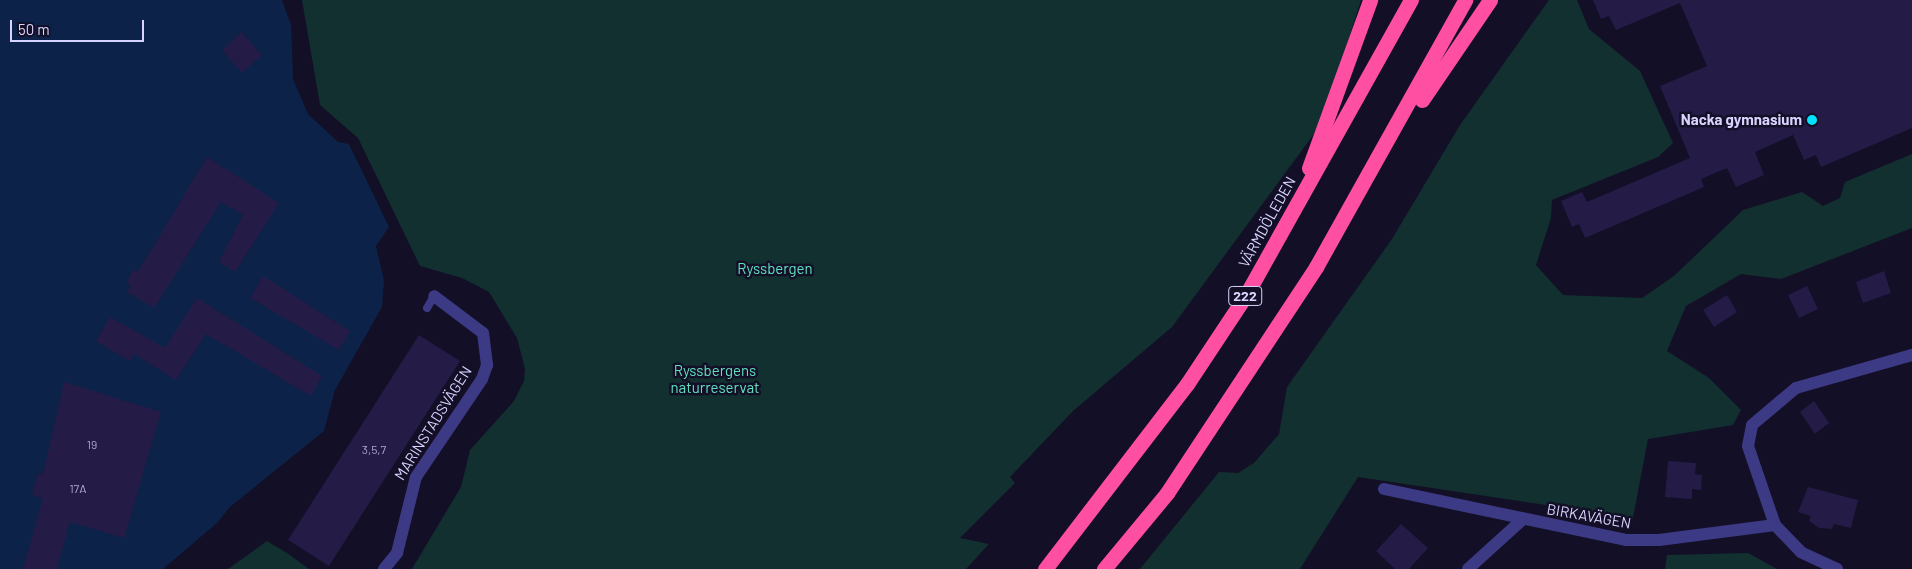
<!DOCTYPE html>
<meta charset="utf-8">
<style>
body{margin:0}
#map{position:relative;width:1912px;height:569px;overflow:hidden;background:#130f26;font-family:Barlow,sans-serif}
div>[style]{position:absolute}
[style*='--x']{left:calc(var(--x)*1px);top:calc(var(--y)*1px);width:calc(var(--w)*1px);rotate:calc(var(--a)*1deg)}
.green>*{inset:0;background:#12302f}
.water>*{inset:0;background:#0c2248}
.building>*{inset:0;background:#241b47}
.service>*{height:8px;margin:-4px;padding:0 4px;transform-origin:4px;border-radius:4px;background:#3d3a85}
.minor>*{height:12px;margin:-6px;padding:0 6px;transform-origin:6px;border-radius:6px;background:#3d3a85}
.motorway>*{height:15px;margin:-7.5px;padding:0 7.5px;transform-origin:7.5px;border-radius:7.5px;background:#ff4fa3}
.dots>*{width:14px;height:14px;translate:-50% -50%;box-sizing:border-box;border:2px solid #130f26;border-radius:50%}
span{translate:-50% -50%;white-space:nowrap;text-align:center;line-height:1.15;-webkit-text-stroke:5px #130f26;paint-order:stroke}
.number-label{font-size:12px;color:#aca6d1}
.number-label span{-webkit-text-stroke-width:0}
.shield-label span{padding:1px 4px;background:#130f26;border:1px solid;border-radius:4px;-webkit-text-stroke-width:0}
.shield-label{font-size:14px;color:#d9d4ff;font-weight:700}
.poi-label{font-size:15px;color:#d9d4ff;font-weight:700}
.right{translate:-100% -50%;text-align:right}
.street-label{font-size:15px;color:#d9d4ff}
.park-label{font-size:15px;color:#5fe0c0}
.scale{position:absolute;left:10px;top:20px;width:134px;height:22px;box-sizing:border-box;border:2px solid #d9d4ff;border-top:0;padding-left:6px;font-size:15px;line-height:18px;white-space:nowrap;color:#d9d4ff;-webkit-text-stroke:4px #130f26;paint-order:stroke}
</style>
<div id="map">
<div class="green">
<i style="clip-path:polygon(302px 0,1361px 0,1322px 123px,1172px 327px,1073px 411px,1010px 477px,1015px 483px,960px 538px,989px 544px,966px 569px,412px 569px,461px 487px,470px 450px,514px 401px,524px 381px,525px 369px,517px 338px,489px 292px,462px 278px,420px 266px,358px 138px,320px 105px)"></i>
<i style="clip-path:polygon(1549px 0,1577px 0,1589px 29px,1640px 71px,1673px 143px,1658px 157px,1552px 200px,1551px 218px,1536px 265px,1563px 295px,1642px 298px,1674px 276px,1743px 210px,1802px 192px,1823px 206px,1840px 198px,1845px 182px,1912px 154px,1912px 228px,1781px 279px,1741px 274px,1686px 306px,1667px 351px,1709px 378px,1741px 410px,1733px 425px,1648px 439px,1632px 523px,1546px 505px,1358px 477px,1300px 569px,1140px 569px,1219px 472px,1238px 473px,1254px 463px,1279px 434px,1287px 387px,1392px 239px,1460px 125px)"></i>
<i style="clip-path:polygon(267px 541px,287px 553px,309px 569px,228px 569px)"></i>
<i style="clip-path:polygon(1748px 553px,1777px 569px,1665px 569px,1667px 555px)"></i>
</div>
<div class="water">
<i style="clip-path:polygon(0 0,282px 0,291px 25px,293px 79px,308px 114px,338px 142px,349px 144px,389px 227px,376px 246px,384px 280px,382px 307px,335px 390px,324px 431px,230px 507px,217px 523px,163px 569px,0 569px)"></i>
</div>
<div class="building">
<i style="clip-path:polygon(1593px 0,1912px 0,1912px 128px,1821px 167px,1816px 155px,1804px 160px,1793px 135px,1755px 152px,1764px 175px,1736px 187px,1727px 168px,1701px 179px,1704px 187px,1585px 238px,1579px 224px,1572px 227px,1561px 201px,1582px 192px,1587px 202px,1690px 158px,1660px 86px,1707px 66px,1680px 3px,1616px 30px,1609px 16px,1601px 19px)"></i>
<i style="clip-path:polygon(241px 32px,262px 55px,242px 73px,222px 50px)"></i>
<i style="clip-path:polygon(207px 157px,279px 203px,235px 272px,219px 262px,243px 215px,221px 202px,154px 308px,127px 292px,131px 285px,126px 283px,134px 269px,138px 272px)"></i>
<i style="clip-path:polygon(1884px 271px,1891px 293px,1863px 303px,1856px 282px)"></i>
<i style="clip-path:polygon(263px 276px,350px 331px,339px 350px,250px 298px)"></i>
<i style="clip-path:polygon(1807px 286px,1818px 309px,1799px 318px,1788px 295px)"></i>
<i style="clip-path:polygon(1727px 295px,1737px 312px,1714px 327px,1703px 310px)"></i>
<i style="clip-path:polygon(197px 298px,322px 376px,311px 396px,206px 334px,176px 380px,134px 354px,130px 361px,96px 341px,110px 317px,165px 348px)"></i>
<i style="clip-path:polygon(419px 335px,460px 361px,329px 566px,288px 540px)"></i>
<i style="clip-path:polygon(64px 382px,161px 412px,124px 538px,70px 522px,57px 569px,23px 569px,43px 498px,32px 495px,38px 473px,43px 474px)"></i>
<i style="clip-path:polygon(1814px 401px,1829px 423px,1815px 434px,1800px 412px)"></i>
<i style="clip-path:polygon(1668px 461px,1696px 463px,1695px 474px,1702px 475px,1701px 490px,1692px 489px,1692px 499px,1665px 497px)"></i>
<i style="clip-path:polygon(1808px 487px,1858px 500px,1851px 528px,1834px 524px,1832px 529px,1819px 528px,1809px 521px,1811px 516px,1798px 512px)"></i>
<i style="clip-path:polygon(1401px 524px,1428px 548px,1409px 569px,1395px 569px,1376px 551px)"></i>
</div>
<div class="service">
<i style="--x:427;--y:308;--w:14;--a:-60"></i>
</div>
<div class="minor">
<i style="--x:1384;--y:489;--w:247;--a:11.9"></i>
<i style="--x:1626;--y:540;--w:33;--a:0"></i>
<i style="--x:1659;--y:540;--w:117;--a:-7.4"></i>
<i style="--x:384;--y:569;--w:21;--a:-51"></i>
<i style="--x:397;--y:553;--w:78;--a:-76"></i>
<i style="--x:416;--y:477;--w:118;--a:-56"></i>
<i style="--x:482;--y:379;--w:15;--a:-70"></i>
<i style="--x:487;--y:365;--w:32;--a:-97"></i>
<i style="--x:483;--y:333;--w:61;--a:-142.9"></i>
<i style="--x:1468;--y:569;--w:73;--a:-42.2"></i>
<i style="--x:1837;--y:569;--w:40;--a:-155"></i>
<i style="--x:1801;--y:552;--w:37;--a:-134"></i>
<i style="--x:1775;--y:525;--w:83;--a:-108.9"></i>
<i style="--x:1748;--y:446;--w:21;--a:-79"></i>
<i style="--x:1752;--y:425;--w:57;--a:-40.1"></i>
<i style="--x:1796;--y:388;--w:121;--a:-15.9"></i>
</div>
<div class="motorway">
<i style="--x:1422;--y:100;--w:121;--a:-55.8"></i>
<i style="--x:1309;--y:168;--w:179;--a:-70"></i>
<i style="--x:1045;--y:569;--w:233;--a:-52.5"></i>
<i style="--x:1187;--y:384;--w:107;--a:-56.5"></i>
<i style="--x:1246;--y:295;--w:338;--a:-60.8"></i>
<i style="--x:1104;--y:569;--w:99;--a:-50.3"></i>
<i style="--x:1167;--y:493;--w:271;--a:-56.6"></i>
<i style="--x:1316;--y:267;--w:306;--a:-60.8"></i>
</div>
<div class="dots">
<i style="left:1812px;top:120px;background:#00e5ff"></i>
</div>
<div class="number-label">
<span style="left:92px;top:445px">19</span>
<span style="left:374px;top:450px">3,5,7</span>
<span style="left:78px;top:489px">17A</span>
</div>
<div class="shield-label">
<span style="left:1245px;top:296px">222</span>
</div>
<div class="poi-label">
<span class="right" style="left:1802px;top:120px">Nacka gymnasium</span>
</div>
<div class="street-label">
<span style="left:1267px;top:222px;rotate:-61deg">VÄRMDÖLEDEN</span>
<span style="left:433px;top:423px;rotate:-58deg">MARINSTADSVÄGEN</span>
<span style="left:1589px;top:516px;rotate:10deg">BIRKAVÄGEN</span>
</div>
<div class="park-label">
<span style="left:775px;top:269px">Ryssbergen</span>
<span style="left:715px;top:379px">Ryssbergens<br>naturreservat</span>
</div>
<div class="scale">50 m</div>
</div>
